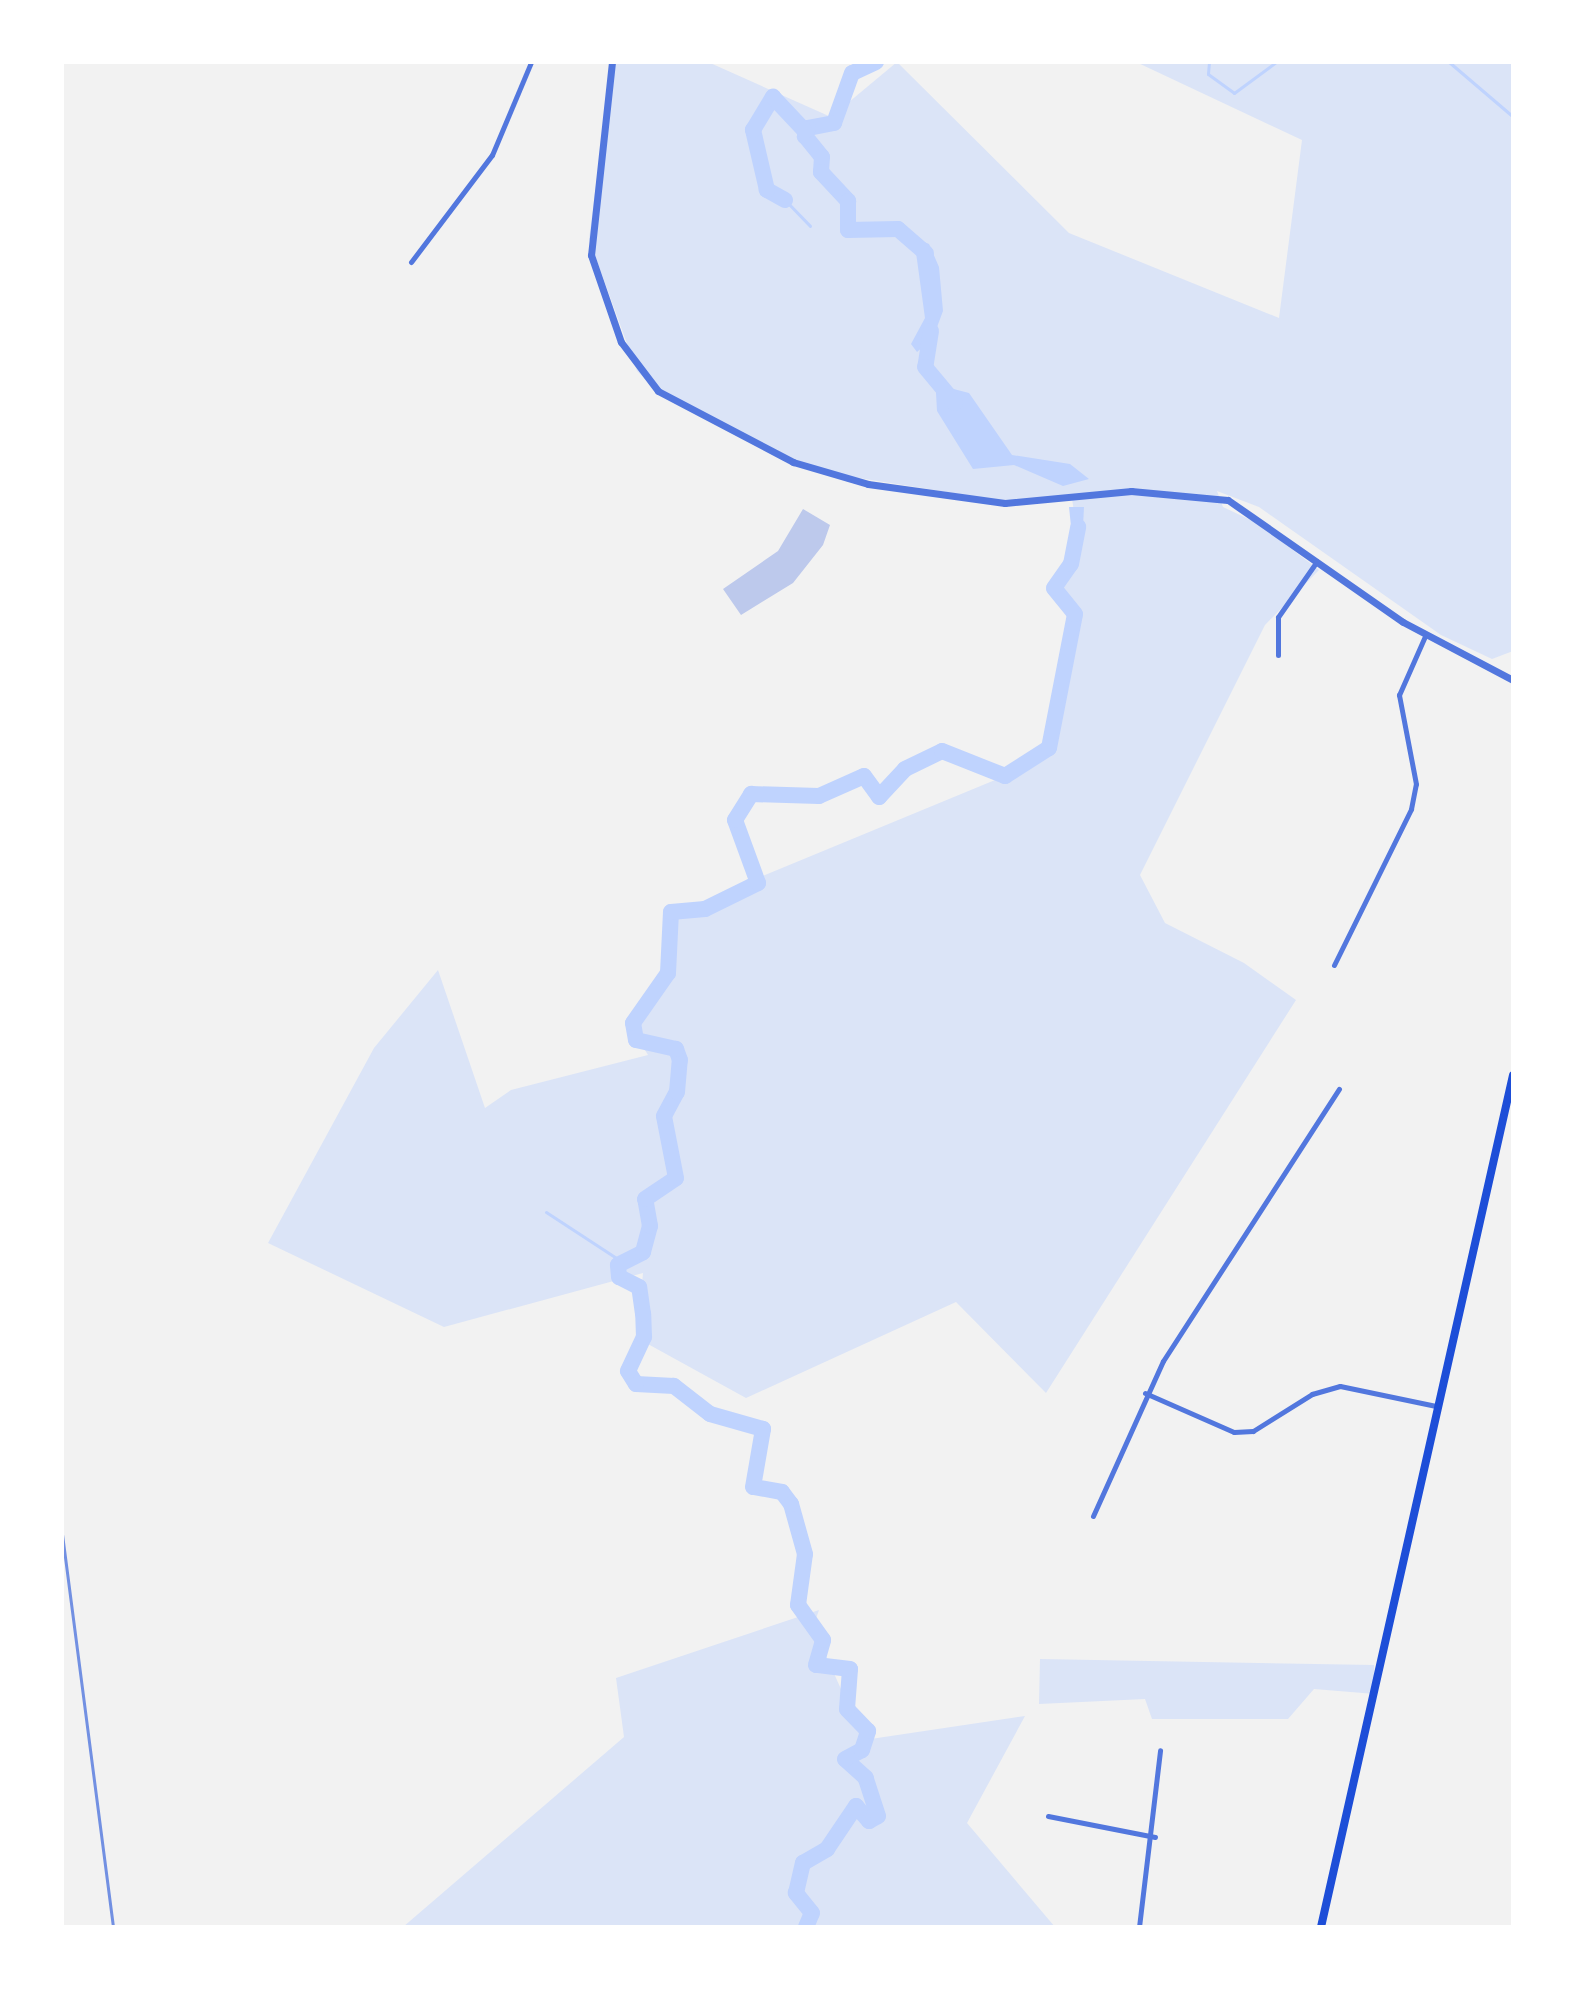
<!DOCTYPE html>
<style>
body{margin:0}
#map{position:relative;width:1575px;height:1989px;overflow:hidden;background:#f2f2f2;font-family:"DejaVu Sans",sans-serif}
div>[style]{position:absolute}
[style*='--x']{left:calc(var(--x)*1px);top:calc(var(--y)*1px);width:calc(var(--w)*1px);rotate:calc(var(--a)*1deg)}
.green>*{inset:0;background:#dbe4f7}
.water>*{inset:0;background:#bfd3fe}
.stream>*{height:3px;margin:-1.5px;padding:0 1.5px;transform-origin:1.5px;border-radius:1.5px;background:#bfd3fe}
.river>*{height:16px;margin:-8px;padding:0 8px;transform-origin:8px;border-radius:8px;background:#bfd3fe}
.building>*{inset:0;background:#bdc9ec}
.minor>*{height:5px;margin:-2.5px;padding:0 2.5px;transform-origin:2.5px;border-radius:2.5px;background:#5277de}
.tertiary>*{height:7px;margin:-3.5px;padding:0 3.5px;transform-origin:3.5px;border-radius:3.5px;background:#5277de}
.secondary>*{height:8px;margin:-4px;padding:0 4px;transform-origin:4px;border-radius:4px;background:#1d4ed8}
.rail>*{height:3px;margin:-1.5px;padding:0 1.5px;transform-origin:1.5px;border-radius:1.5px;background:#7290e2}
span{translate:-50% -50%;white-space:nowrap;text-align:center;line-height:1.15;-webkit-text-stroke:6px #fff;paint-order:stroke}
.frame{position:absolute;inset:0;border:64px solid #fff;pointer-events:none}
</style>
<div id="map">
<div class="green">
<i style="clip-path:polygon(612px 62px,708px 62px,831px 117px,897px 62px,1069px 233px,1279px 318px,1302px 140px,1136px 62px,1513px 62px,1513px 651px,1492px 659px,1441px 635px,1259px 507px,1217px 491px,1223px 507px,1259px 524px,1319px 570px,1265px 625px,1140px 875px,1165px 923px,1244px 963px,1296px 1000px,1046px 1393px,956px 1302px,746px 1398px,637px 1338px,643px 1273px,444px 1327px,268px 1243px,374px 1048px,438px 970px,485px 1108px,511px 1090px,648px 1055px,632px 1029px,668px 973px,671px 912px,705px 909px,753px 888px,758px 878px,1012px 773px,1052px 738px,1075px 615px,1054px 588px,1079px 542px,1072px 499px,1022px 504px,821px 472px,658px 391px,637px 371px,589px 239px)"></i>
<i style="clip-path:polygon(819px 1610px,813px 1627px,864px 1740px,1025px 1716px,967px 1823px,1055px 1927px,403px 1927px,624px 1737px,616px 1678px)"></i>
<i style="clip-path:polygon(1040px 1659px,1374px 1665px,1375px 1694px,1314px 1689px,1288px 1719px,1152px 1719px,1145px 1699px,1039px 1704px)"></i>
</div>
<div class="water">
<i style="clip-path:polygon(914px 238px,929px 244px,939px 267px,943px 311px,933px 338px,917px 352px,911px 344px,925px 318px)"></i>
<i style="clip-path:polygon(946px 387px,969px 393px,1012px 455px,1070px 464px,1089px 479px,1063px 486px,1014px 465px,973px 469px,937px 411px,936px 393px)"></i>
<i style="clip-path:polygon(1069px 507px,1084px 507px,1082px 546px,1073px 545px)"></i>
</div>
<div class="stream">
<i style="--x:1209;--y:62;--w:12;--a:95"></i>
<i style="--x:1208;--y:74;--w:32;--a:36"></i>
<i style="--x:1234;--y:93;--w:52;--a:-36.4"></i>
<i style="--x:1449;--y:62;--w:82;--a:40.5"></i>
<i style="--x:785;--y:200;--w:36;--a:46"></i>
<i style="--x:546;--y:1212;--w:90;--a:33.2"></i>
</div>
<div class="river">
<i style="--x:876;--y:62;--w:26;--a:155"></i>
<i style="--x:852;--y:73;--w:53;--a:109.8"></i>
<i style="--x:834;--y:123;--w:26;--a:169"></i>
<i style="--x:808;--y:128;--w:9;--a:111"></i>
<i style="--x:805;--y:136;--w:27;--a:51"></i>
<i style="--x:822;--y:157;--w:15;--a:94"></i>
<i style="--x:821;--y:172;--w:40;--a:47"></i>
<i style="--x:848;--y:201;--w:29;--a:90"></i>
<i style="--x:848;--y:230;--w:50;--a:-1.1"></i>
<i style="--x:898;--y:229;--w:37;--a:41"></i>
<i style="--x:785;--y:200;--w:21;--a:-151"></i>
<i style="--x:767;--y:190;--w:62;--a:-103.1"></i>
<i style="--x:753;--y:130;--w:39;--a:-59"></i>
<i style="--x:773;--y:97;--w:47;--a:46.7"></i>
<i style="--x:931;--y:331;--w:36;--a:99"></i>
<i style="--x:925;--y:367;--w:47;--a:50.2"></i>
<i style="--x:806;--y:1927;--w:15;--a:-67"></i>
<i style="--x:812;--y:1913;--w:26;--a:-129"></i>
<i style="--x:796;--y:1893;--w:31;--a:-77"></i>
<i style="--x:803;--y:1863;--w:28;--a:-30"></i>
<i style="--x:827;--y:1849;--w:52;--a:-56"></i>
<i style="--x:856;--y:1806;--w:20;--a:49"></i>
<i style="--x:869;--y:1821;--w:10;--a:-29"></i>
<i style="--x:878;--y:1816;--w:40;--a:-108"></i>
<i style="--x:866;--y:1778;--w:28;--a:-138"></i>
<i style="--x:845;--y:1759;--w:19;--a:-28"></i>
<i style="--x:862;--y:1750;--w:20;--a:-72"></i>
<i style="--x:868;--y:1731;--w:30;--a:-134"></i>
<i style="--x:847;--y:1709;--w:40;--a:-85.7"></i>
<i style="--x:850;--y:1669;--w:34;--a:-173"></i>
<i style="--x:816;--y:1665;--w:26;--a:-74"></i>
<i style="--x:823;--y:1640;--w:43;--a:-125.5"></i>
<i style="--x:798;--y:1605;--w:51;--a:-82.2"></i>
<i style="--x:805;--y:1554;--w:52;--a:-105.6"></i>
<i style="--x:791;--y:1504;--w:15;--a:-127"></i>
<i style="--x:782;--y:1492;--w:29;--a:-170"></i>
<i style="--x:753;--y:1487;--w:59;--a:-80.2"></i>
<i style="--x:763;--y:1429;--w:55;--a:-164.2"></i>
<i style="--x:710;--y:1414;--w:46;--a:-142.1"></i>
<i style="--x:674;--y:1386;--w:38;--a:-177"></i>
<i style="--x:636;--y:1384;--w:15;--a:-122"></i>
<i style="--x:628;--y:1371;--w:38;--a:-65"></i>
<i style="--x:644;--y:1337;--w:23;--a:-92"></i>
<i style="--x:643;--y:1314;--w:27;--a:-98"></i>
<i style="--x:639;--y:1287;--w:22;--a:-153"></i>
<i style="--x:619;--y:1277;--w:12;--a:-95"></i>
<i style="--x:618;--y:1265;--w:28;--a:-27"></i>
<i style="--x:643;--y:1252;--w:27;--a:-75"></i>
<i style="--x:650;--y:1226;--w:27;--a:-100"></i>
<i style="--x:645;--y:1199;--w:37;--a:-34"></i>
<i style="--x:676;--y:1178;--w:63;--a:-101"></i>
<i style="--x:664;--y:1116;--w:27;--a:-62"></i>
<i style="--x:677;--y:1092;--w:32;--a:-85"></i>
<i style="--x:680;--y:1060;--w:12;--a:-110"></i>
<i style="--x:676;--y:1049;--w:41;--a:-167.3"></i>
<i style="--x:636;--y:1040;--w:17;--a:-100"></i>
<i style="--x:633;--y:1023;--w:61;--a:-55"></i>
<i style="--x:668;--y:973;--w:61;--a:-87.2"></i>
<i style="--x:671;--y:912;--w:34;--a:-5"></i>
<i style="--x:705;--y:909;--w:59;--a:-26.1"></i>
<i style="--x:758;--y:883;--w:67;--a:-110.1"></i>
<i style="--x:735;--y:820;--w:31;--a:-58"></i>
<i style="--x:751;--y:794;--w:68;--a:1.7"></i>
<i style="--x:819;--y:796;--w:49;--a:-24"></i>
<i style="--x:864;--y:776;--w:26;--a:54"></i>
<i style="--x:879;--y:797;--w:38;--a:-47"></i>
<i style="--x:905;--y:769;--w:41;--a:-25.9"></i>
<i style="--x:942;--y:751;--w:68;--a:21.6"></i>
<i style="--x:1005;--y:776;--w:52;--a:-32.5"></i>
<i style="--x:1049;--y:748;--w:136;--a:-79"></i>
<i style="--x:1075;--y:614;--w:33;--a:-129"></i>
<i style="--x:1054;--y:588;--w:29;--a:-55"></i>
<i style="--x:1071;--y:564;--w:38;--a:-79"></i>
</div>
<div class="building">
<i style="clip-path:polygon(803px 509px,830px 525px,823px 545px,793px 583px,741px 615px,723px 589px,778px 551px)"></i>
</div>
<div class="minor">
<i style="--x:411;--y:262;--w:134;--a:-52.9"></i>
<i style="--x:492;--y:155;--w:101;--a:-67.2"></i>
<i style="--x:1278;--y:655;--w:38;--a:-90"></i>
<i style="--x:1278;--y:617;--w:68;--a:-55.1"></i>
<i style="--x:1334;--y:965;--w:174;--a:-63.7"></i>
<i style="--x:1411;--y:809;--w:25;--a:-79"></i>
<i style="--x:1416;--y:784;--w:91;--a:-100.8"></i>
<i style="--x:1399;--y:695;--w:64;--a:-66.2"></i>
<i style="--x:1145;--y:1393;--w:97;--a:23.7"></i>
<i style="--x:1234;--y:1432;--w:19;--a:-3"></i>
<i style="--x:1253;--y:1431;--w:70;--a:-32.1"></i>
<i style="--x:1312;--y:1394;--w:29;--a:-16"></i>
<i style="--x:1340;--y:1386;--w:98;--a:11.8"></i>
<i style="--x:1093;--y:1516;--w:170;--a:-65.7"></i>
<i style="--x:1163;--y:1361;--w:324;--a:-57.1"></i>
<i style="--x:1048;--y:1816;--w:109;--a:11.1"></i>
<i style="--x:1139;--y:1927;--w:178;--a:-83.2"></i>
</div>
<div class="tertiary">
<i style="--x:612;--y:62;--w:194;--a:96.2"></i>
<i style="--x:591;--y:255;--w:92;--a:71"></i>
<i style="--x:621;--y:342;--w:61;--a:52.9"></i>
<i style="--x:658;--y:391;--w:153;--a:27.7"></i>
<i style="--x:793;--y:462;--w:78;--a:16.3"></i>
<i style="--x:868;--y:484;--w:138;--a:7.9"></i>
<i style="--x:1005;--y:503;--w:127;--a:-5.4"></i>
<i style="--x:1131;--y:491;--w:97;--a:5.3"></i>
<i style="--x:1228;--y:500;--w:213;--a:34.9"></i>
<i style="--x:1403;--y:622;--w:124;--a:27.8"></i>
</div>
<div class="secondary">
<i style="--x:1321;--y:1927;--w:873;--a:-77.3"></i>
</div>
<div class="rail">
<i style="--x:62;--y:1534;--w:396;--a:82.6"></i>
</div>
<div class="frame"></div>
</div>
